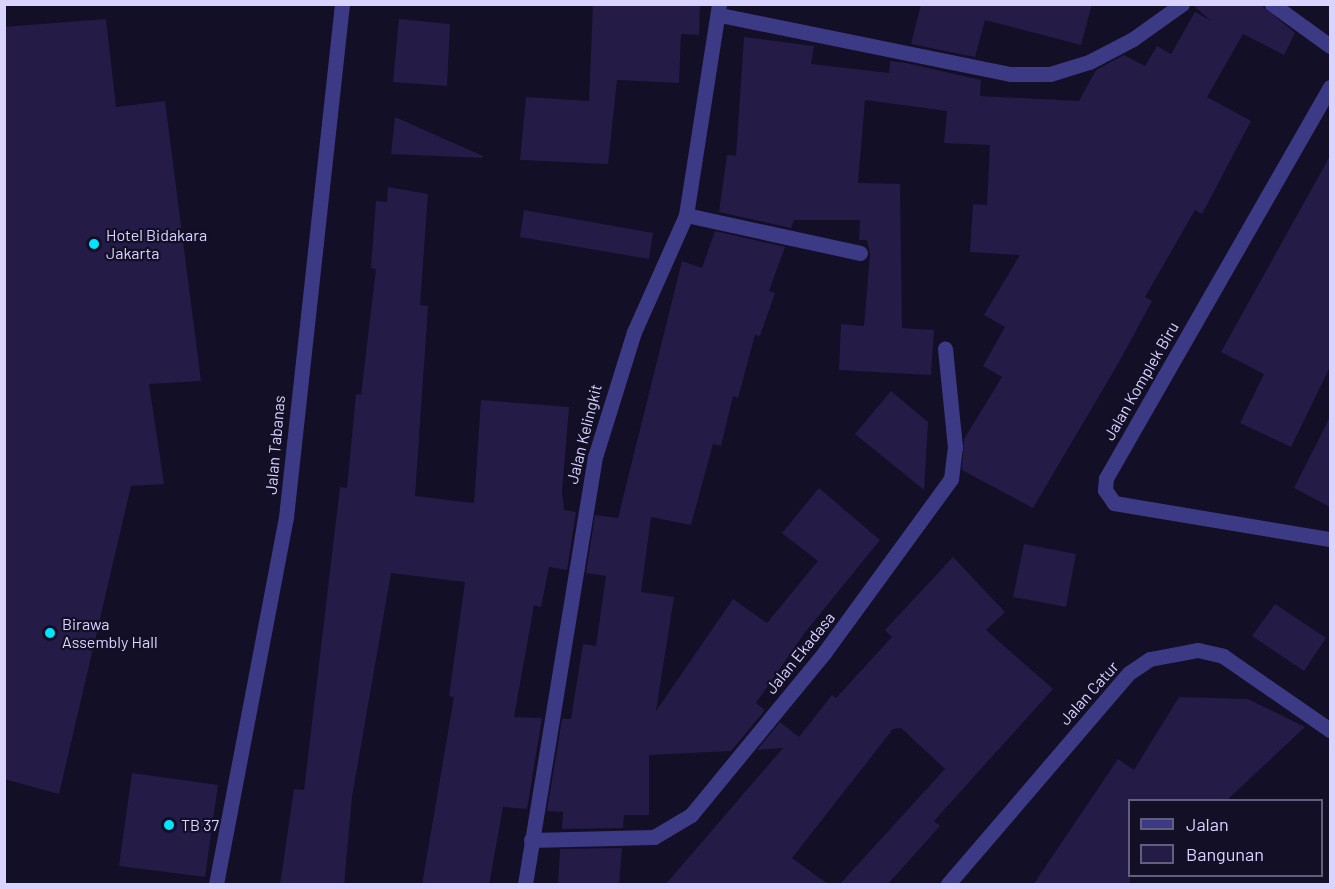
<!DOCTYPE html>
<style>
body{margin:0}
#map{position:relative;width:1335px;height:889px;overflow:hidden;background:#130f26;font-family:Barlow,sans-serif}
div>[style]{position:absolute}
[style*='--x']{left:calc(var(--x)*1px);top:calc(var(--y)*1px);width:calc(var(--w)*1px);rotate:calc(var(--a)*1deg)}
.building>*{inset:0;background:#241b47}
.lane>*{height:15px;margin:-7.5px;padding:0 7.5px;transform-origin:7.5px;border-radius:7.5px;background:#3d3a85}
.street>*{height:15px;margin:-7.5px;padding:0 7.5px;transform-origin:7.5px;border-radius:7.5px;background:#3d3a85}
.dots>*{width:16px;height:16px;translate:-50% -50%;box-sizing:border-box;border:3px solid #130f26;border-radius:50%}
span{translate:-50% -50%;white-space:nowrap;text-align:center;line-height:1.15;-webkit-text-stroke:4.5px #130f26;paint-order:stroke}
.poi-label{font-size:16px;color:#d9d4ff}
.left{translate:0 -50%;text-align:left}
.street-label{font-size:16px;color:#d9d4ff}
.frame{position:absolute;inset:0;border:6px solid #d9d4ff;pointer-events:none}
.legend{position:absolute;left:1128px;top:799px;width:195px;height:78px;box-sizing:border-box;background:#130f26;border:2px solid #625e7d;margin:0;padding:8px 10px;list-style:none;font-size:18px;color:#d9d4ff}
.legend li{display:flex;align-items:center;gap:12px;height:30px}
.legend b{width:30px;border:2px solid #625e7d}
</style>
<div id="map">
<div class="building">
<i style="clip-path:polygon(593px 4px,700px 4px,699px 35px,681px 34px,679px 83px,617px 80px,608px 164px,520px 160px,526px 97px,589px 101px)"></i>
<i style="clip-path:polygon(921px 4px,1092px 4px,1081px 45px,985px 20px,975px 57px,911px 44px)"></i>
<i style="clip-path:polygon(1192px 4px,1260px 4px,1295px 33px,1284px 55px,1243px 34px,1207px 97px,1251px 121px,1202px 214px,1195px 210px,1145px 297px,1152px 301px,1119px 362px,1033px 508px,962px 470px,964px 439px,1002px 377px,983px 366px,1005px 327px,984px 315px,1020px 255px,970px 252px,973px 204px,987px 205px,990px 145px,944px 143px,947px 111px,865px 100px,858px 183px,900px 184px,902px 328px,934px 330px,931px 375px,839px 370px,841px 324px,864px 326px,870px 254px,867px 240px,859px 240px,860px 220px,794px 220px,791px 228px,719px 212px,727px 155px,736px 156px,744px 37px,814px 46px,811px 64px,889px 73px,890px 61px,906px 63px,981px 80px,980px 96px,1079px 101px,1096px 70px,1124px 55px,1145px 66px,1157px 46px,1171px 54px,1195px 12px,1211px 21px)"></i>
<i style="clip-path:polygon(106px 19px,116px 107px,165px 101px,201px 381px,149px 384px,164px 484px,131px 486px,59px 794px,4px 779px,4px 27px)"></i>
<i style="clip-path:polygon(399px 19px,450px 24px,447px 86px,393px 82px)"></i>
<i style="clip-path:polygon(395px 117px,483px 156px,482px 158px,391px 154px)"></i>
<i style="clip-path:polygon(1330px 156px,1330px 367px,1291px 447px,1240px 423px,1264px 374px,1221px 352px)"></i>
<i style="clip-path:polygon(388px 187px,428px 194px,420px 305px,428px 306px,415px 496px,474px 503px,481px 400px,569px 407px,562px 492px,564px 510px,576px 512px,567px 570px,549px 567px,541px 607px,534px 605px,514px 717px,542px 718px,527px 809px,503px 807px,489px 885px,422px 885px,454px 697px,449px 696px,465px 582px,391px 573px,352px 797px,344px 885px,280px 885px,294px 789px,304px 790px,340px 487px,347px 488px,356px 394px,361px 395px,376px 269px,371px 268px,376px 201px,387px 202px)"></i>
<i style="clip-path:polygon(524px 210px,653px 233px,649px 259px,520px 237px)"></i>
<i style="clip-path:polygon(715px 231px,785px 247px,769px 291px,775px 293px,760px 336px,755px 335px,738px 398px,733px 396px,721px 446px,713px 444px,691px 525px,651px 517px,641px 592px,674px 597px,656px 711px,733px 599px,767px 623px,818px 561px,782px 533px,819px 488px,880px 540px,806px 631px,756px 703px,765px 710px,731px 751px,649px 755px,649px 815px,624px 815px,623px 828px,562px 829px,563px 812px,547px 811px,562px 719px,571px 719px,583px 644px,596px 646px,606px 576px,586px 573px,595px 515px,618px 518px,682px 261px,702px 268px)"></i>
<i style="clip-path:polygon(891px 391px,928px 422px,924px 490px,855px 434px)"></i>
<i style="clip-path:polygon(1330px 417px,1330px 507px,1294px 488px)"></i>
<i style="clip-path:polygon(1024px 544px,1076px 554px,1066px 607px,1013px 597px)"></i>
<i style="clip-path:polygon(953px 557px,1005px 612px,986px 630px,1053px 689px,934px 821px,940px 826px,887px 885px,839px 885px,945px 769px,901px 728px,893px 729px,792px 858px,829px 885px,665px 885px,783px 748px,757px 750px,780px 722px,799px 737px,832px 695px,836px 698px,892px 637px,885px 630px)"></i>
<i style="clip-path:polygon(1275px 604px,1326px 638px,1304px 671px,1252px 636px)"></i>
<i style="clip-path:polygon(1179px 697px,1248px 699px,1305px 727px,1226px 801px,1130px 801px,1130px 885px,1033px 885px,1118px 759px,1134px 770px)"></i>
<i style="clip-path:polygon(132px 773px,218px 785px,205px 877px,119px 866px)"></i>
<i style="clip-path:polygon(622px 848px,619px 885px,558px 885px,560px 849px)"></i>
</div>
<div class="lane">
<i style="--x:686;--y:215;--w:178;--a:12.3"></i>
</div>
<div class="street">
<i style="--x:1272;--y:4;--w:72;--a:35.9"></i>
<i style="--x:720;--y:15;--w:296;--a:11.5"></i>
<i style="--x:1010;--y:74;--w:40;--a:0"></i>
<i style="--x:1050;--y:74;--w:41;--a:-17.1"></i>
<i style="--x:1089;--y:62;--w:50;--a:-27.6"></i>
<i style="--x:1133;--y:39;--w:60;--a:-35.5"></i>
<i style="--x:1330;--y:87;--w:451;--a:119.8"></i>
<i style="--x:1106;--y:478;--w:12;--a:95"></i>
<i style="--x:1105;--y:490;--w:16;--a:55"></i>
<i style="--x:1114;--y:503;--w:219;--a:9.5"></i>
<i style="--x:531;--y:840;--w:123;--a:-1.4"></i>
<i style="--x:654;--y:837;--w:43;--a:-30.7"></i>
<i style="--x:691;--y:815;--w:210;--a:-50.6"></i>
<i style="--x:824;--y:653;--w:215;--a:-53.9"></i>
<i style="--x:951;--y:479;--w:32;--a:-83"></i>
<i style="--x:955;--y:447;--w:99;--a:-95.8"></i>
<i style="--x:216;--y:884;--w:374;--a:-79.2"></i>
<i style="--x:286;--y:517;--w:516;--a:-83.77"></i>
<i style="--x:525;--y:884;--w:433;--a:-80.7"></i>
<i style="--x:595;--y:457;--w:131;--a:-72.7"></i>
<i style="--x:634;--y:332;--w:128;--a:-66"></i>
<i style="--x:686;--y:215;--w:214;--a:-81.1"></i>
<i style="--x:948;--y:884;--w:278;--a:-49.4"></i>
<i style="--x:1129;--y:673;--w:25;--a:-34"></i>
<i style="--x:1150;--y:659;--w:49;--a:-10.6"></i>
<i style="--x:1198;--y:650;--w:26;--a:13"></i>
<i style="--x:1223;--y:656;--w:130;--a:34.7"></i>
</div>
<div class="dots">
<i style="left:94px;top:244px;background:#00e5ff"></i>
<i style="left:50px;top:633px;background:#00e5ff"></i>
<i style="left:169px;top:825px;background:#00e5ff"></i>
</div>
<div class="poi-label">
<span class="left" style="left:106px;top:244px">Hotel Bidakara<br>Jakarta</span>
<span class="left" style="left:62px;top:633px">Birawa<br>Assembly Hall</span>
<span class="left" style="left:181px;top:825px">TB 37</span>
</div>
<div class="street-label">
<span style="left:1141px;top:381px;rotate:-60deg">Jalan Komplek Biru</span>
<span style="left:584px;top:434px;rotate:-76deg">Jalan Kelingkit</span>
<span style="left:275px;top:445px;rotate:-85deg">Jalan Tabanas</span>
<span style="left:800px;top:653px;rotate:-51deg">Jalan Ekadasa</span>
<span style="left:1089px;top:693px;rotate:-48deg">Jalan Catur</span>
</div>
<div class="frame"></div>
<ul class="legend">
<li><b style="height:8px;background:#3d3a85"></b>Jalan</li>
<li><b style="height:16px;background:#241b47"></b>Bangunan</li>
</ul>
</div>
